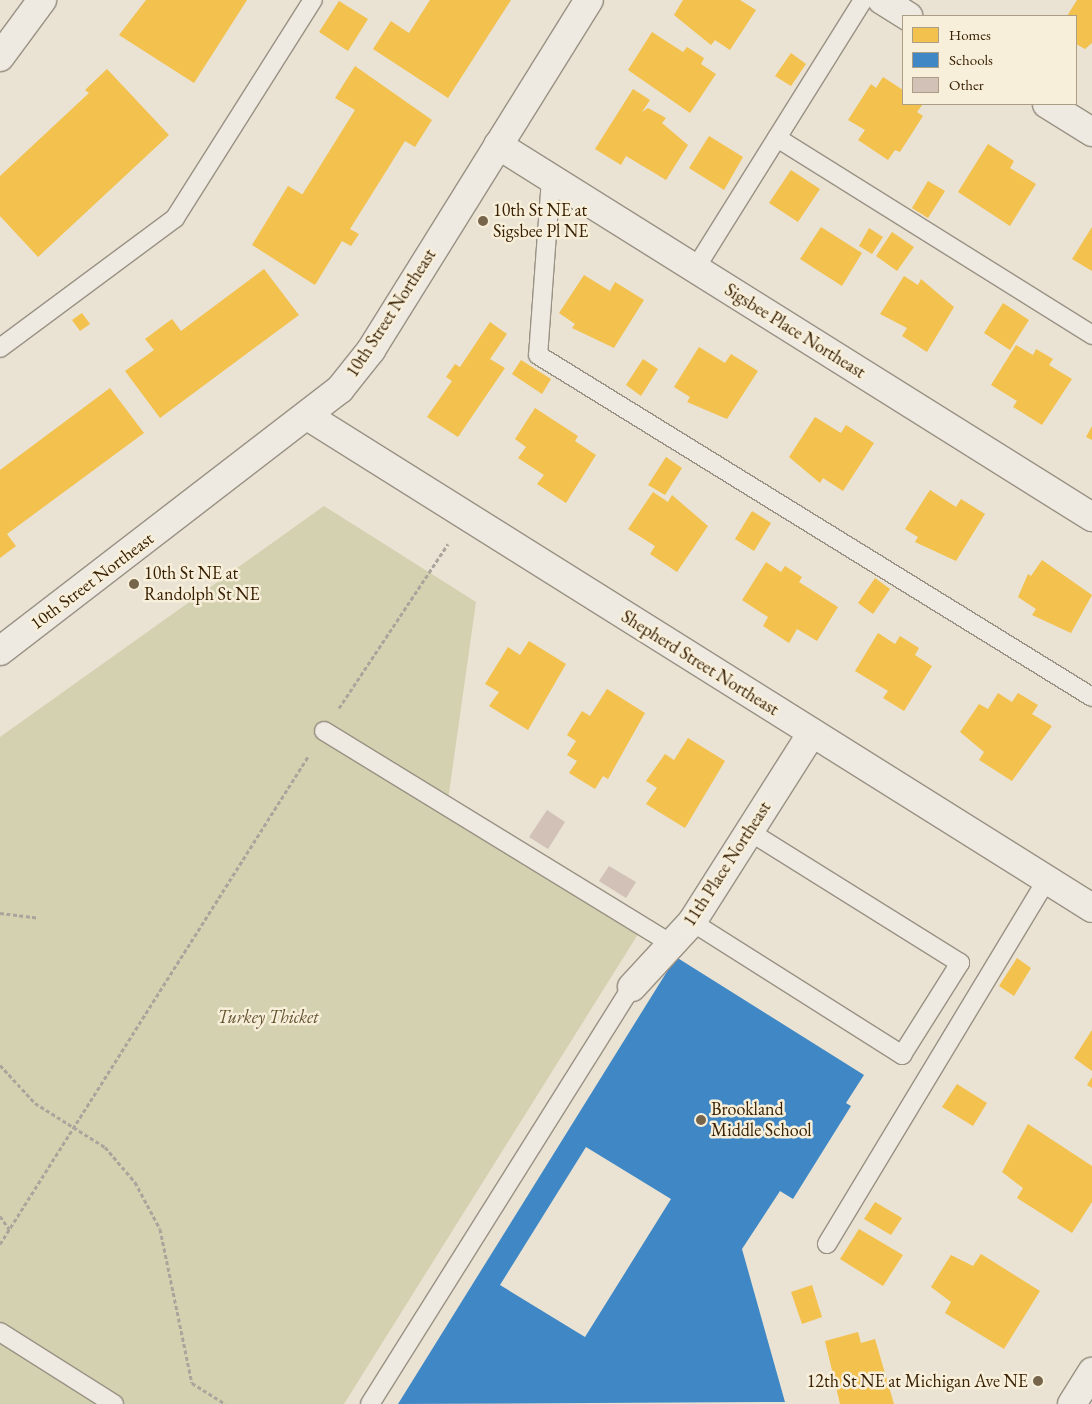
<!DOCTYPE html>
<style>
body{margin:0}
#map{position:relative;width:1092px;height:1404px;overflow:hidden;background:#eae2d2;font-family:"EB Garamond",serif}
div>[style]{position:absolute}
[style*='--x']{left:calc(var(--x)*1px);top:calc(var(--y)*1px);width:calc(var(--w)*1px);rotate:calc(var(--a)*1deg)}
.green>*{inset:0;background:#d3d1af}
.homes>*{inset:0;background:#f2c14e}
.schools>*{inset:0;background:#3f88c5}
.building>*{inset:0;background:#d1c1b6}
.path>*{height:3px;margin-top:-1.5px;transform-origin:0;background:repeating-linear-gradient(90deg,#aaa59c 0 4px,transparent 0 6.5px)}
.roads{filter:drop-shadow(1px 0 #999184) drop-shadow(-1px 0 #999184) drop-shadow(0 1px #999184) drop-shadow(0 -1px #999184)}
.service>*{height:18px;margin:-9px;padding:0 9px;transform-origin:9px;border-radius:9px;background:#eeeae1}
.minor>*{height:28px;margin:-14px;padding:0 14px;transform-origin:14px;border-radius:14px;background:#eeeae1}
.secondary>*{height:28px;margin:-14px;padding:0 14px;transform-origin:14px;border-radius:14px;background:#eeeae1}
.dots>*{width:14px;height:14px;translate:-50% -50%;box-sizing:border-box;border:2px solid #f8efdb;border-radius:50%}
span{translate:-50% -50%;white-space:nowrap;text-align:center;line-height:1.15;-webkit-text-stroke:5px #f8efdb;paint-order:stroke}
.poi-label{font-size:18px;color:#392103}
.left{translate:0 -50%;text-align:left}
.right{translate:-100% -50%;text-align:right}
.street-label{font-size:18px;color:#392103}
.park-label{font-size:18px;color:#62522e;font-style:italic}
.legend{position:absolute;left:902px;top:15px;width:175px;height:90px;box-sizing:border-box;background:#f8efdb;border:1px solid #ac9d85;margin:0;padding:6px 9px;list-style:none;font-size:15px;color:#392103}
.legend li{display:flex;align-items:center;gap:10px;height:25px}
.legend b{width:25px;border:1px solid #ac9d85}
</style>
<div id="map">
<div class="green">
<i style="clip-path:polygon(324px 506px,476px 602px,446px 814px,640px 931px,344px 1404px,0 1404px,0 737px)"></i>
</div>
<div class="homes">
<i style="clip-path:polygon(146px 0,247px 0,194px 83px,119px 35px)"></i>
<i style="clip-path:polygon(430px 0,511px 0,448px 98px,373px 49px,391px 21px,409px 33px)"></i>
<i style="clip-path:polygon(683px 0,740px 0,756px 10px,730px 50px,715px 40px,711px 45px,674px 15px)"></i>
<i style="clip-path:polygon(1077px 0,1092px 0,1092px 43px,1085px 49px,1076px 44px,1076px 16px,1067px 16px)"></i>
<i style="clip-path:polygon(339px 1px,368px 19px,348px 51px,319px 32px)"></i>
<i style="clip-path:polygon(652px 32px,683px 52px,687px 47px,704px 58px,701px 64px,716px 74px,690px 113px,628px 70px)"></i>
<i style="clip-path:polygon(791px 53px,806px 64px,791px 86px,775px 76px)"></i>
<i style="clip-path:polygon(355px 66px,432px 120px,415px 147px,405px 141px,350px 229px,359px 234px,351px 246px,342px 241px,315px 285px,252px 245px,288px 186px,307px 197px,302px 195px,355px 110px,335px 98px)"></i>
<i style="clip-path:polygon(107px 69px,169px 135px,38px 257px,0 216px,0 176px,89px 93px,85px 90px)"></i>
<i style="clip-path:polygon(883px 77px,903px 90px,903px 104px,923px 104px,917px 112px,923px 116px,900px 152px,895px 150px,888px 160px,858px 140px,865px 130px,848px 120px,871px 84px,876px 88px)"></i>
<i style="clip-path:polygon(633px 89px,650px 100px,642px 112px,648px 108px,666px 118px,662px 123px,688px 145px,666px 180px,626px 156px,621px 165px,595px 149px)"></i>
<i style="clip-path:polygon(709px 136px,743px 157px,724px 190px,689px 168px)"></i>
<i style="clip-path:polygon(988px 144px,1014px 161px,1010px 168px,1036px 184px,1010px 226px,958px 192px)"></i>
<i style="clip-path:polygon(791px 170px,820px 189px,798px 222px,769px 203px)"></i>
<i style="clip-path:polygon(928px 181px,945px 191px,928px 218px,912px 208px)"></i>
<i style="clip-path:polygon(821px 227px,862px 253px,842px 286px,800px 259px)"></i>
<i style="clip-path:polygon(1092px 227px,1092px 271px,1072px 259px)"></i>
<i style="clip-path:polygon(869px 228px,883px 237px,872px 254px,859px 246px)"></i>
<i style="clip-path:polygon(892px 232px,914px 247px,897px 271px,876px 256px)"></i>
<i style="clip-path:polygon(264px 269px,299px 315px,160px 418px,125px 371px,154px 350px,145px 339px,172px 319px,181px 331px)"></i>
<i style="clip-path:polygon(584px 275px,610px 291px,615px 282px,644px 300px,614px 348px,572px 328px,575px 324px,559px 313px)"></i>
<i style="clip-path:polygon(904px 276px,918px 285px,921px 279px,954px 307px,927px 352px,902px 336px,907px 328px,880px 314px)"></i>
<i style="clip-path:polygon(1003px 303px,1029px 320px,1010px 350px,984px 333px)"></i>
<i style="clip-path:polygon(82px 313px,90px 324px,80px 331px,72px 320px)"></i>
<i style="clip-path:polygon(490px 322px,507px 334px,490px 359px,505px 368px,458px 437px,427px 417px,452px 381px,446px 377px,455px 364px,460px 367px)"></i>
<i style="clip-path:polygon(1016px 345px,1033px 355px,1036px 349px,1053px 359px,1049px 365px,1072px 379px,1042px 425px,1013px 407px,1017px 401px,991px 385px)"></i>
<i style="clip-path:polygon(699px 347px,725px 363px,731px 354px,758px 371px,727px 419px,687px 402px,690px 397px,674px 387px)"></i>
<i style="clip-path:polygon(643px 359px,658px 369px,641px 396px,626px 385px)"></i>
<i style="clip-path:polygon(521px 360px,551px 379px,542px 394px,512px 374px)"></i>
<i style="clip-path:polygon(110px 388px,144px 433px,7px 534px,16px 546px,0 558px,0 470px)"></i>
<i style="clip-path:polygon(535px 408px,578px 436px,575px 441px,596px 455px,566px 503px,537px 484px,544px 475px,518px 458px,526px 447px,515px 439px)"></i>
<i style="clip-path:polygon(815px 417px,841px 433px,846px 425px,874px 443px,843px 491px,823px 478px,820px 483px,789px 457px)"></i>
<i style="clip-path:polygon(1092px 426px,1092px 440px,1086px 437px)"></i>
<i style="clip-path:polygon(666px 457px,682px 468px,665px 495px,648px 485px)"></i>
<i style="clip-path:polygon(930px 490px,956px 507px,961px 499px,985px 514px,956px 561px,915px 542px,918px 537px,905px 529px)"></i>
<i style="clip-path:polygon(653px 492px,668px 502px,672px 495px,708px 526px,677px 572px,650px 554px,655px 546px,628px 529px)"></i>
<i style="clip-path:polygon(752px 511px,771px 523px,754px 551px,735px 539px)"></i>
<i style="clip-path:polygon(1042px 560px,1092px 595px,1071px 633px,1032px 615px,1036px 609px,1018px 597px,1028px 574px,1031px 576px)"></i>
<i style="clip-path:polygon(766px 562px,781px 572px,785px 566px,802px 577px,799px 582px,838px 607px,817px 641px,797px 629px,789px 643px,763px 626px,768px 617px,742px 600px)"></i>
<i style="clip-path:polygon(875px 578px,890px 589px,873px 614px,858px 603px)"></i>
<i style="clip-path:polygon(878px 633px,895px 644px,900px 636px,919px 648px,915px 655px,932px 666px,904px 711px,883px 698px,888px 691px,855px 671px)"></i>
<i style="clip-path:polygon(529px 641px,566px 664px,528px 730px,489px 706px,499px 692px,485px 684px,508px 647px,520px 655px)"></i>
<i style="clip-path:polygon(607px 689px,645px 713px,608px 779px,603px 776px,595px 789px,569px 773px,577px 761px,567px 755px,576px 741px,567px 735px,582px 711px,590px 716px)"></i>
<i style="clip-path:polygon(998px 693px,1012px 702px,1018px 693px,1038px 705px,1032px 714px,1052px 726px,1012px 781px,979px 760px,984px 752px,960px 732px,979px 704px,988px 709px)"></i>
<i style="clip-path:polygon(688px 738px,725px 761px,685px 828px,646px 804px,657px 788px,646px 781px,665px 754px,674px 760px)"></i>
<i style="clip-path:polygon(1017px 958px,1031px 968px,1014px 996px,999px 986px)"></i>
<i style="clip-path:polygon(1092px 1030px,1092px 1071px,1074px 1058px)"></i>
<i style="clip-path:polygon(1092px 1077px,1092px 1088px,1087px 1085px)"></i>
<i style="clip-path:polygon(957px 1084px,987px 1103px,973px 1126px,942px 1107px)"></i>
<i style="clip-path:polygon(1028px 1124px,1092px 1166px,1092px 1202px,1072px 1233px,1017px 1198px,1023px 1188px,1002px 1172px)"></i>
<i style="clip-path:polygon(875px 1202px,902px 1218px,891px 1235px,864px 1219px)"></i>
<i style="clip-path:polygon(859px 1229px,903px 1255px,883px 1286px,840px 1259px)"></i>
<i style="clip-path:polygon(981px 1254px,1040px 1291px,1004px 1349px,945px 1313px,951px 1302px,931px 1287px,951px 1255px,973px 1266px)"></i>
<i style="clip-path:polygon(812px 1285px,822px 1317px,802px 1324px,791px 1292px)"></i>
<i style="clip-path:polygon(858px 1332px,861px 1343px,875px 1339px,894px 1404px,840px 1404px,825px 1341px)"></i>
</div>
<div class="schools">
<i style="clip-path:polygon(evenodd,676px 957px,864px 1075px,846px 1103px,851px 1106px,793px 1199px,780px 1191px,742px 1249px,785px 1402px,398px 1404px,676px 957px,586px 1147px,671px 1199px,585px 1337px,500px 1285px,586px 1147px)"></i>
</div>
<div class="building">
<i style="clip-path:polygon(547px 810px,565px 822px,548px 849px,529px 837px)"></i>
<i style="clip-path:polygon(609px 866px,636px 882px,626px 898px,599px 881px)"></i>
</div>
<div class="path">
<i style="--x:339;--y:708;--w:197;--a:-56.4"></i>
<i style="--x:0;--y:913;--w:39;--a:7"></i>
<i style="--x:0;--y:1065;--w:52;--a:47.4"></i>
<i style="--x:35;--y:1103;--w:83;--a:32.2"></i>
<i style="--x:105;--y:1147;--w:46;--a:49.4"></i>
<i style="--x:135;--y:1182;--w:53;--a:62"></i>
<i style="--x:160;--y:1229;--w:157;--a:78.3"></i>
<i style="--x:192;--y:1383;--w:39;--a:32"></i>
<i style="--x:0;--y:1216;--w:16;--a:55"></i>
<i style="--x:0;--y:1244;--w:578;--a:-57.71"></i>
</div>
<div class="roads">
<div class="service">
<i style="--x:777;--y:138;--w:372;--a:32"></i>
<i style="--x:551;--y:179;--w:176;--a:94.2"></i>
<i style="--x:538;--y:355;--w:651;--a:31.69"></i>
<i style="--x:695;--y:269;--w:317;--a:-58"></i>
<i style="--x:0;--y:348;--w:218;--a:-36.6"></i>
<i style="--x:175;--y:218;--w:258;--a:-57.7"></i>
<i style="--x:324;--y:731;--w:408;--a:31.5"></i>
<i style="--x:692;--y:922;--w:249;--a:32.3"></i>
<i style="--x:902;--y:1055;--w:109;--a:-57.8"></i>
<i style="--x:960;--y:963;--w:249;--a:-148"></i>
<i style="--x:827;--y:1244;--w:425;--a:-58.9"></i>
<i style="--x:0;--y:1332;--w:135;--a:32.3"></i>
<i style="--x:370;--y:1404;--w:492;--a:-57.9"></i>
</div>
<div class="minor">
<i style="--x:0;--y:57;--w:71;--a:-53.6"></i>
<i style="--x:498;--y:145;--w:701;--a:32.06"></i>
<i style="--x:309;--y:417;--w:924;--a:32.09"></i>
<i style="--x:0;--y:651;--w:429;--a:-37.6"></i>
<i style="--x:340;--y:389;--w:50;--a:-51.5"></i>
<i style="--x:371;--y:350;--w:412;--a:-58.1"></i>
<i style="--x:632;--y:987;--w:88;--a:-47.3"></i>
<i style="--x:692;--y:922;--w:224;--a:-57.6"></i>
<i style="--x:1072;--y:1404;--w:38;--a:-58"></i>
</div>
<div class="secondary">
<i style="--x:882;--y:0;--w:31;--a:32"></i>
<i style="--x:1047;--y:104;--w:53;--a:31.9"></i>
</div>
</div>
<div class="dots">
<i style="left:483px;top:221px;background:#77654b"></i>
<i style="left:134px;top:584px;background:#77654b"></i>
<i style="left:701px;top:1120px;background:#77654b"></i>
<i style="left:1038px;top:1381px;background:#77654b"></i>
</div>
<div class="poi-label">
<span class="left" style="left:493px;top:221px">10th St NE at<br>Sigsbee Pl NE</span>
<span class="left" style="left:144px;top:584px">10th St NE at<br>Randolph St NE</span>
<span class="left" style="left:711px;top:1120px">Brookland<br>Middle School</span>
<span class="right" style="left:1028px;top:1381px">12th St NE at Michigan Ave NE</span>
</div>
<div class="street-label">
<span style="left:391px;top:313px;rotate:-57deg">10th Street Northeast</span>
<span style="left:795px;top:331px;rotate:32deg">Sigsbee Place Northeast</span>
<span style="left:92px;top:581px;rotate:-37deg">10th Street Northeast</span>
<span style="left:700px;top:663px;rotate:32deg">Shepherd Street Northeast</span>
<span style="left:727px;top:864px;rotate:-57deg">11th Place Northeast</span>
</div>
<div class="park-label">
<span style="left:268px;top:1017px">Turkey Thicket</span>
</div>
<ul class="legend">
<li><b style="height:14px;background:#f2c14e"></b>Homes</li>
<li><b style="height:14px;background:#3f88c5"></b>Schools</li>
<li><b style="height:14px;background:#d1c1b6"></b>Other</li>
</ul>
</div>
